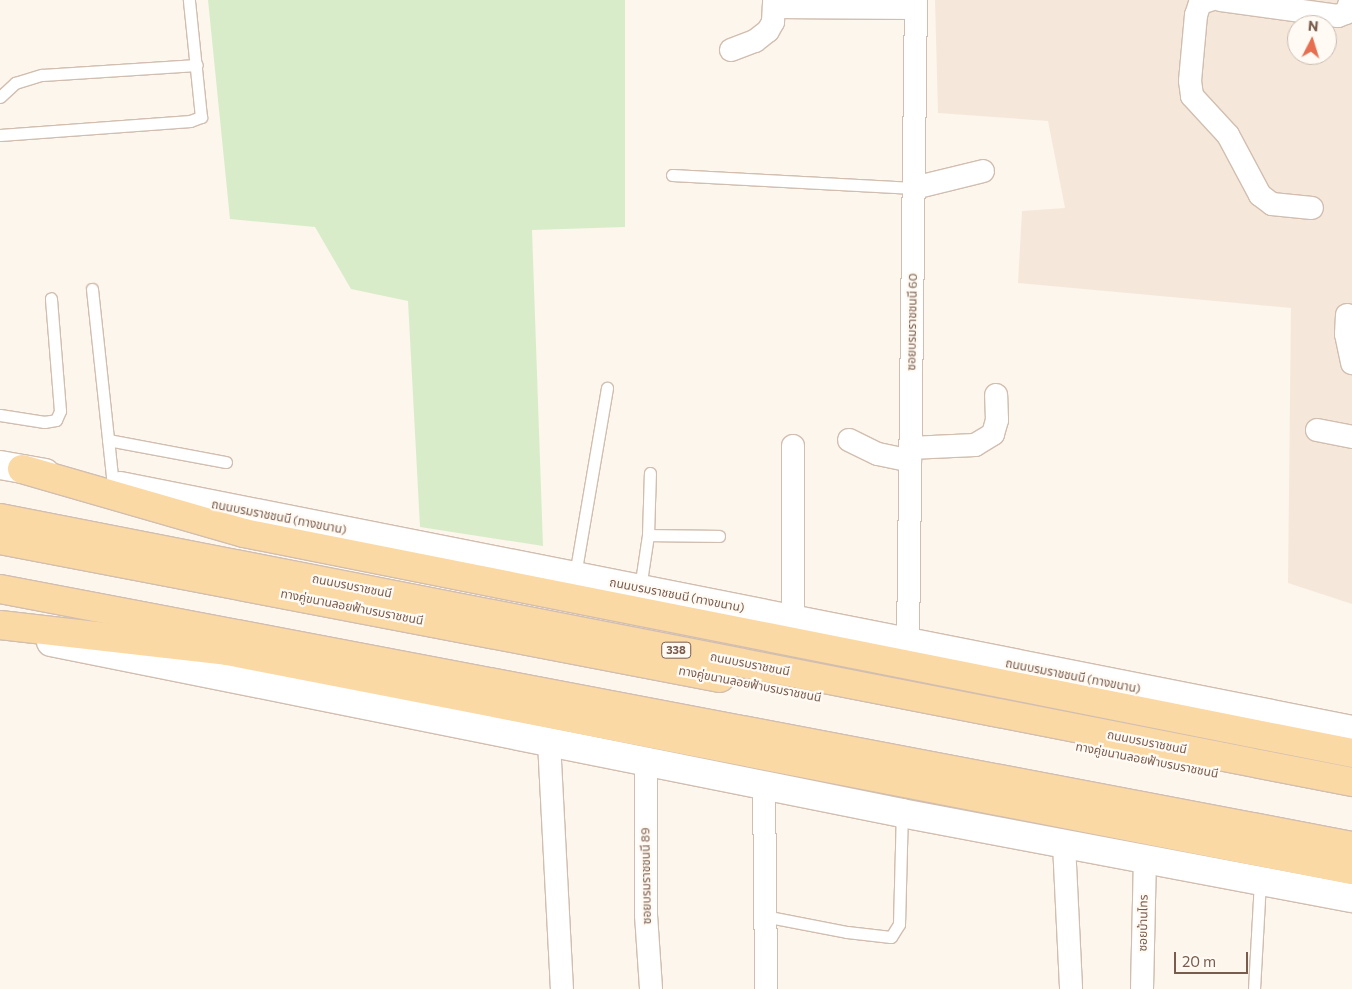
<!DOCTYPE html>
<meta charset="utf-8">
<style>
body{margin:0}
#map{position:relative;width:1352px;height:989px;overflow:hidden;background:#fdf6ec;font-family:Commissioner,"Noto Sans Thai",sans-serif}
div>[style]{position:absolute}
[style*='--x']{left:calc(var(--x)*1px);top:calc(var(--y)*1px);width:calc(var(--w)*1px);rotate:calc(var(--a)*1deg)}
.residential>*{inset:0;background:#f5e8da}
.green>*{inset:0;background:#d8ecc9}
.roads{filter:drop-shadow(1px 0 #d1beb0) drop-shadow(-1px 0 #d1beb0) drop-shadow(0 1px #d1beb0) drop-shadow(0 -1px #d1beb0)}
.lane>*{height:11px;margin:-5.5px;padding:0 5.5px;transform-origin:5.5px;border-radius:5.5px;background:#fff}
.street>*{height:22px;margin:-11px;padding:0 11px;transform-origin:11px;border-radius:11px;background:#fff}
.secondary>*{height:28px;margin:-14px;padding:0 14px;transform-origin:14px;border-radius:14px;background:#fff}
.primary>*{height:28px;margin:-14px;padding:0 14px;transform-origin:14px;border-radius:14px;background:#fbd9a5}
span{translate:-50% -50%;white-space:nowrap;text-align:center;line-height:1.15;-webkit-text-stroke:4.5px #fffaf3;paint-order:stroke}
.shield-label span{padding:1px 4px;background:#fffaf3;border:1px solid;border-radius:4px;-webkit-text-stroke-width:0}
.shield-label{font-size:11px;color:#7a5c4d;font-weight:700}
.street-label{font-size:12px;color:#7a5c4d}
.north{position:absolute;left:1287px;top:15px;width:50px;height:50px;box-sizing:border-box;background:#fffaf3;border:1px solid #cabbb1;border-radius:50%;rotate:5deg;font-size:14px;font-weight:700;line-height:20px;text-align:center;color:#7a5c4d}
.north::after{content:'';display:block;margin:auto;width:18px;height:22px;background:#e76f51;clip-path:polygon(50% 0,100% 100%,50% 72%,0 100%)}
.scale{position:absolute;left:1174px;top:952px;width:74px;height:22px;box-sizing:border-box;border:2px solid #7a5c4d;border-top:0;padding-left:6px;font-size:15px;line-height:18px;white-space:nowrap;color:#7a5c4d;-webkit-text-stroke:4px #fffaf3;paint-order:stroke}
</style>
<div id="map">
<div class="residential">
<i style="clip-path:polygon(evenodd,935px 0,1352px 0,1352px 604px,1288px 583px,1291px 308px,1018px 283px,1022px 211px,1065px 208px,1048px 121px,938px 113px,935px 0,1297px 25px,1327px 25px,1327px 55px,1297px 55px,1297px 25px)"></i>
</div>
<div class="green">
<i style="clip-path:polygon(208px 0,625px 0,625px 227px,532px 230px,543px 546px,420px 527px,408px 301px,351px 289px,315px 227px,230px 219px)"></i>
</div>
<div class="roads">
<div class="lane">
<i style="--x:0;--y:97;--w:21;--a:-43"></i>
<i style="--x:15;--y:83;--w:28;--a:-17"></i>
<i style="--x:42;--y:75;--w:155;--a:-3.7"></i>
<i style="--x:0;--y:135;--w:191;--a:-4.2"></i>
<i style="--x:190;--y:121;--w:12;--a:-20"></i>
<i style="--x:201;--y:117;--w:118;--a:-95.9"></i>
<i style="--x:672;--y:175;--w:242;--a:3.1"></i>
<i style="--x:92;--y:289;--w:197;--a:83.9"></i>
<i style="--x:0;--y:415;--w:45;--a:9"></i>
<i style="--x:44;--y:422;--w:12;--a:-9"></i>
<i style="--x:56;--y:420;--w:10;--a:-66"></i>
<i style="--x:60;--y:411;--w:113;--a:-94.6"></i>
<i style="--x:108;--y:440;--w:120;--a:10.6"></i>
<i style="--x:648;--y:535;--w:71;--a:0.8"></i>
<i style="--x:575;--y:575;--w:190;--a:-80.3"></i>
<i style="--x:640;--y:588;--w:54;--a:-81.4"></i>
<i style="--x:648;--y:535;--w:62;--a:-88.2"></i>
<i style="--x:764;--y:916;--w:85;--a:10.9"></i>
<i style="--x:847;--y:932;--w:44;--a:6.5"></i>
<i style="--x:891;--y:937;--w:15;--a:-58"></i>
<i style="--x:899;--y:924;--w:111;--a:-88.5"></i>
<i style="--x:1254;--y:989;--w:108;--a:-86.8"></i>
</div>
<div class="street">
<i style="--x:1210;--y:0;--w:10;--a:163"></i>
<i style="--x:1200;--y:3;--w:13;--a:108"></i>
<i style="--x:1196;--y:15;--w:66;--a:95.2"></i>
<i style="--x:1190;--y:81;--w:15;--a:82"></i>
<i style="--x:1192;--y:96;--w:53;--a:47.3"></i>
<i style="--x:1228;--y:135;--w:68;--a:61.9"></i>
<i style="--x:1260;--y:195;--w:15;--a:37"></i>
<i style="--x:1272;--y:204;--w:40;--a:5.7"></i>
<i style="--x:1221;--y:0;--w:118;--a:7.8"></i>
<i style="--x:1338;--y:16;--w:9;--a:-21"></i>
<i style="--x:1346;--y:13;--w:14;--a:-69"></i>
<i style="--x:776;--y:7;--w:140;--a:0.4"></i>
<i style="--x:731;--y:50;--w:26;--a:-21"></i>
<i style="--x:755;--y:41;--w:16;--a:-38"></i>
<i style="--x:768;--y:31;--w:10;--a:-61"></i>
<i style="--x:773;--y:22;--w:22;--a:-87"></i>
<i style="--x:914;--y:188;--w:71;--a:-13.8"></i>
<i style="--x:1347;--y:315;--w:19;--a:93"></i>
<i style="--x:1346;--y:334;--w:30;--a:78"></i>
<i style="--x:1317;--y:430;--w:36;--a:11"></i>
<i style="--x:849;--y:440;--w:32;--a:26"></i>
<i style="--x:878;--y:454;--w:33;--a:12"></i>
<i style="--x:910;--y:448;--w:65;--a:-2.6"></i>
<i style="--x:975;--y:445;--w:21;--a:-31"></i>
<i style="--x:993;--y:434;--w:15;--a:-74"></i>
<i style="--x:997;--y:420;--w:25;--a:-92"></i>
<i style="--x:793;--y:617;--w:171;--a:-90"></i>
<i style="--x:908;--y:643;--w:643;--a:-89.29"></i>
<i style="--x:549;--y:742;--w:247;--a:87"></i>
<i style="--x:646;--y:762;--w:153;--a:90"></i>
<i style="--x:646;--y:915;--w:74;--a:86.1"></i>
<i style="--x:764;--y:785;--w:204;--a:89.4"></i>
<i style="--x:1064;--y:844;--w:145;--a:87.2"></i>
<i style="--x:1142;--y:989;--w:132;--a:-88.7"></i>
</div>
<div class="secondary">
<i style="--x:0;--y:465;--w:46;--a:10.1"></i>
<i style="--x:120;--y:486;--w:1256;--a:11.2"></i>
<i style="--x:51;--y:642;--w:868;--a:11.36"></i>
<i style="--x:902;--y:813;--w:458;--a:10.7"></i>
</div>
<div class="primary">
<i style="--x:22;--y:469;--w:231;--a:16.1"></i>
<i style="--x:244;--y:533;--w:1130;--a:11.23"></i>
<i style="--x:0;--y:518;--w:1378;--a:11.05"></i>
<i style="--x:0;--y:540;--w:733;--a:10.85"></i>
<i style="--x:0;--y:589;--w:1376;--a:10.76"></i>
<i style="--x:0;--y:625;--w:228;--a:6.5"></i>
<i style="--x:227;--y:651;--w:1146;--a:11.02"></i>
</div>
</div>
<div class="shield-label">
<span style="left:676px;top:650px">338</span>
</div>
<div class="street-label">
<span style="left:912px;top:322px;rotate:-89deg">ซอยบรมราชชนนี 60</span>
<span style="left:279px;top:517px;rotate:11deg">ถนนบรมราชชนนี (ทางขนาน)</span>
<span style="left:352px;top:586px;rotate:11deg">ถนนบรมราชชนนี</span>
<span style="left:677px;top:595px;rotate:11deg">ถนนบรมราชชนนี (ทางขนาน)</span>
<span style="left:352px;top:607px;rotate:11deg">ทางคู่ขนานลอยฟ้าบรมราชชนนี</span>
<span style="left:750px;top:664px;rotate:11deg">ถนนบรมราชชนนี</span>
<span style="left:1073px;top:676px;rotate:11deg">ถนนบรมราชชนนี (ทางขนาน)</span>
<span style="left:750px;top:684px;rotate:11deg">ทางคู่ขนานลอยฟ้าบรมราชชนนี</span>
<span style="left:1147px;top:742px;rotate:11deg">ถนนบรมราชชนนี</span>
<span style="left:1147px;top:760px;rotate:11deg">ทางคู่ขนานลอยฟ้าบรมราชชนนี</span>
<span style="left:646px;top:876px;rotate:-91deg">ซอยบรมราชชนนี 89</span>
<span style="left:1143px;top:923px;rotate:-89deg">ซอยบ้านไทร</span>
</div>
<div class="north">N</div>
<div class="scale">20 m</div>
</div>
